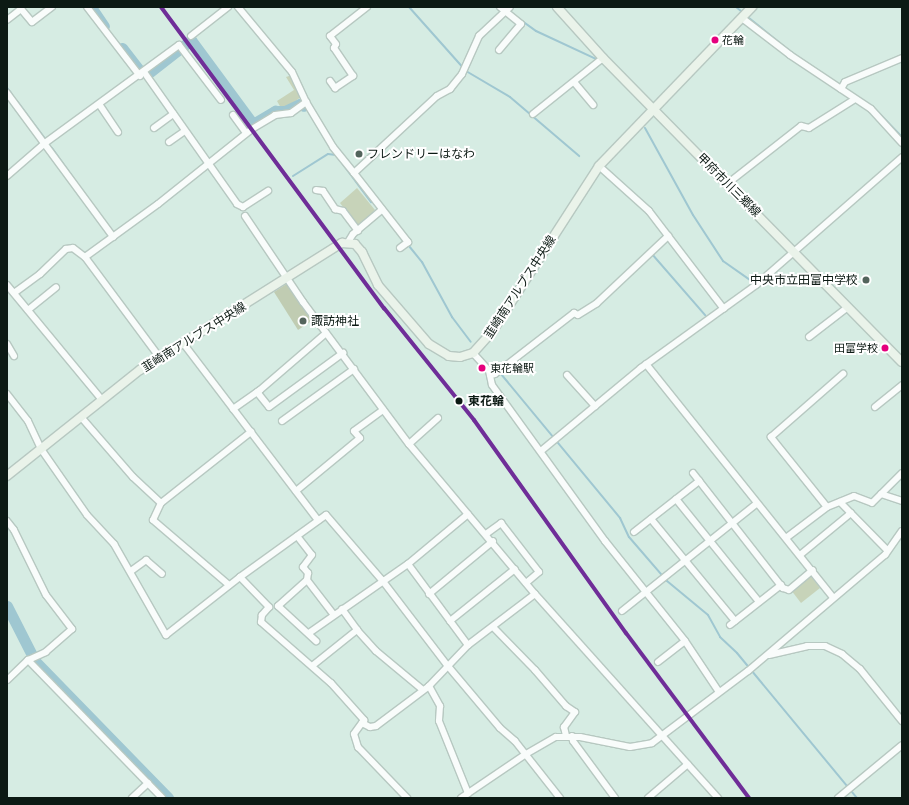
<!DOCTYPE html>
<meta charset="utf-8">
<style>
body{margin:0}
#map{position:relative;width:909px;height:805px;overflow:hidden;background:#d6ece3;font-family:Mulish,"Noto Sans JP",sans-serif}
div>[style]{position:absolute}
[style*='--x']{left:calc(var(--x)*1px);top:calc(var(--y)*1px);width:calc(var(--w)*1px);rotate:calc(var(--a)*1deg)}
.green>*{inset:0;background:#c7d3b9}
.forest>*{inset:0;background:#c0ccb2}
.stream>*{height:2px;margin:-1px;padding:0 1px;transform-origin:1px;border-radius:1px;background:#9fc7d1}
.river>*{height:11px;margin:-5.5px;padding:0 5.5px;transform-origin:5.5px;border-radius:5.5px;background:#9fc7d1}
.roads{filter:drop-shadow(1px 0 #b7c8c1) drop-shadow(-1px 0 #b7c8c1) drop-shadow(0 1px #b7c8c1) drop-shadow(0 -1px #b7c8c1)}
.minor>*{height:6px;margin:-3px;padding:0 3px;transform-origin:3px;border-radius:3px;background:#f9fcfb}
.major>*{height:8px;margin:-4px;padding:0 4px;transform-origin:4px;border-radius:4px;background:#eaf3ea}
.rail-1>*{height:4px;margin:-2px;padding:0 2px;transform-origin:2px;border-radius:2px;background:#6f2d98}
.dots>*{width:11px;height:11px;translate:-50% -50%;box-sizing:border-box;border:2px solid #fff;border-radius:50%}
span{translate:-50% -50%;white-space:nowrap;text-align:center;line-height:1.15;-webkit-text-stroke:4px #fff;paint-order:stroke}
.bus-label{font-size:11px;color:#0c1a14}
.left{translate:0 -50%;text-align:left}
.right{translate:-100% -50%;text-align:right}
.poi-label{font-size:12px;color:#0c1a14}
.street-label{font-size:12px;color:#0c1a14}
.stop-label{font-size:12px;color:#0c1a14;font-weight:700}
.frame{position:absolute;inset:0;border:8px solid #0c1a14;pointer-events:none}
</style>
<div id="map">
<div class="green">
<i style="clip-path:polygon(292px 75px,302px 96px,293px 103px,281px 108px,277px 101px,294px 90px,286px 77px)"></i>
<i style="clip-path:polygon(357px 188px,375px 210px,358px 226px,340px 203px)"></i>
<i style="clip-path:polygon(810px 575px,820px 588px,801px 603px,791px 590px)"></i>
</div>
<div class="forest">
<i style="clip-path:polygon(288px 283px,313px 320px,298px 330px,274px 292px)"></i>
</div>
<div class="stream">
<i style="--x:409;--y:7;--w:86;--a:48.3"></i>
<i style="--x:466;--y:71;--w:51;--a:30.6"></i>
<i style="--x:510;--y:97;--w:91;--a:40.5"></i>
<i style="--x:736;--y:7;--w:6;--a:39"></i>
<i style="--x:518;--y:18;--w:22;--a:36"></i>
<i style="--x:536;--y:31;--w:66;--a:25"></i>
<i style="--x:749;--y:18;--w:54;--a:39"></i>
<i style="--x:791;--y:52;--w:100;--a:34"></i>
<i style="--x:874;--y:108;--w:40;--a:46"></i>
<i style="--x:7;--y:88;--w:6;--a:51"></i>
<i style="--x:17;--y:101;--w:49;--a:53.4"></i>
<i style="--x:645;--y:128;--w:99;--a:61.1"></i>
<i style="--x:693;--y:215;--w:55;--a:56.9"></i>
<i style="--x:723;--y:261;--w:35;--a:35"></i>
<i style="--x:52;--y:148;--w:43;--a:54.5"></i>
<i style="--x:293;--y:176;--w:41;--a:-32.2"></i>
<i style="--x:328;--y:154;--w:8;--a:7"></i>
<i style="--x:336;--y:155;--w:59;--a:53.3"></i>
<i style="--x:409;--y:246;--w:21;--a:51"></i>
<i style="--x:422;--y:262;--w:63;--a:61.4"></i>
<i style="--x:452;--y:317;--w:31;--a:53"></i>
<i style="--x:652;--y:254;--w:81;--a:49"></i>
<i style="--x:501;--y:374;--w:187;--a:50.4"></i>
<i style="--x:620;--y:518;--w:21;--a:65"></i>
<i style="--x:629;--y:537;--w:58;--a:49.2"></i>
<i style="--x:667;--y:581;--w:53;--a:39.7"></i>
<i style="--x:708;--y:615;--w:25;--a:61"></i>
<i style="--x:720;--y:637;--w:23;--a:43"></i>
<i style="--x:737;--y:653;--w:188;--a:50.4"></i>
</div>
<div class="river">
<i style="--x:91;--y:7;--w:23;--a:56"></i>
<i style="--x:122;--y:48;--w:28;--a:52"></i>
<i style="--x:150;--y:72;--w:52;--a:-38"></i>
<i style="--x:191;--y:40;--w:104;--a:53.6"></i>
<i style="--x:253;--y:124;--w:26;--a:-31"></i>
<i style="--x:275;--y:111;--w:10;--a:0"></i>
<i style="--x:285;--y:111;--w:17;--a:-25"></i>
<i style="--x:300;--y:104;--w:4;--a:27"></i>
<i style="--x:7;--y:606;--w:62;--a:63"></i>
<i style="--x:35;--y:661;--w:191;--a:45.8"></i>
</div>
<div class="roads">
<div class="minor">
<i style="--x:87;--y:7;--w:87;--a:52.5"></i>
<i style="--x:742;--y:18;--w:61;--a:37.6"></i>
<i style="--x:790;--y:55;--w:97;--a:33.7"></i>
<i style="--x:871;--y:109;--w:46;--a:47.6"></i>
<i style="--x:7;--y:20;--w:18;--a:-38"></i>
<i style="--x:21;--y:9;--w:17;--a:50"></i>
<i style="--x:32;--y:22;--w:25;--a:-37"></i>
<i style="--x:191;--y:36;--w:47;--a:-38.1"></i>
<i style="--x:499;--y:50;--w:34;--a:-50"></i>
<i style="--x:521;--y:24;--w:27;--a:-141"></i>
<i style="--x:144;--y:72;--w:161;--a:54.8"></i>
<i style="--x:237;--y:204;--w:7;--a:27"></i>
<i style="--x:243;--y:207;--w:30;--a:-33"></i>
<i style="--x:330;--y:81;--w:9;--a:54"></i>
<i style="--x:335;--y:88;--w:22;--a:-34"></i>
<i style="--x:353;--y:76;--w:34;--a:-124"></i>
<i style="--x:334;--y:48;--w:4;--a:-63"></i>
<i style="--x:336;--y:44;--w:10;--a:-127"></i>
<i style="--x:330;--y:36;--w:47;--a:-38.1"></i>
<i style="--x:574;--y:82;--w:30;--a:50"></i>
<i style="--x:841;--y:89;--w:8;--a:-60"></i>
<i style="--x:845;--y:82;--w:62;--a:-22.8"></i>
<i style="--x:7;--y:93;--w:179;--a:53.6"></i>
<i style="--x:306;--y:102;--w:52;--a:59"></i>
<i style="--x:333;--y:147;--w:33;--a:51"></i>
<i style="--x:354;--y:173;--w:113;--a:-42.9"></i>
<i style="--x:437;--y:96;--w:15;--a:-28"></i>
<i style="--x:450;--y:89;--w:19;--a:-51"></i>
<i style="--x:462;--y:74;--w:42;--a:-65.9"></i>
<i style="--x:479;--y:36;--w:42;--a:-43.1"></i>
<i style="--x:99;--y:104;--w:34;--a:56"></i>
<i style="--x:533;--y:114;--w:90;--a:-38.7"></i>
<i style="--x:233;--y:115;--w:22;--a:54"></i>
<i style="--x:154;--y:128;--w:24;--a:-36"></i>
<i style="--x:169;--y:142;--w:19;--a:-35"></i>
<i style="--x:599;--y:166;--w:67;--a:42"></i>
<i style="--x:649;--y:211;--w:123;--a:52.6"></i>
<i style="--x:354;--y:173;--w:88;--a:52"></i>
<i style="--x:408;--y:242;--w:10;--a:143"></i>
<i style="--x:7;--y:176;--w:50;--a:-41"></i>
<i style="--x:45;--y:143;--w:166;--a:-36.2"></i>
<i style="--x:179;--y:45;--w:69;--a:52.6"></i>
<i style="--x:727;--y:184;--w:94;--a:-38.1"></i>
<i style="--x:801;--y:126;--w:8;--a:14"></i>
<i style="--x:809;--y:128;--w:54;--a:-32.2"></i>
<i style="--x:316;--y:190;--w:7;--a:8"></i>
<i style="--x:323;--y:191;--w:22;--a:56"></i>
<i style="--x:335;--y:209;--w:8;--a:14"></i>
<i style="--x:343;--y:211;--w:25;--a:53"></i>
<i style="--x:245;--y:216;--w:104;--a:56"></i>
<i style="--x:303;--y:302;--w:177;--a:53.3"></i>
<i style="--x:409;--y:444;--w:196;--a:50"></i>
<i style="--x:535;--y:594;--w:274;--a:48.1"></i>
<i style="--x:348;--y:242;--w:9;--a:-58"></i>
<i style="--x:353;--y:234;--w:38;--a:-40"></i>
<i style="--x:85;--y:257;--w:90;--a:-36"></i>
<i style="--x:158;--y:204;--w:120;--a:-38.6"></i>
<i style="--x:252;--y:129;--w:27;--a:-31"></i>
<i style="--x:275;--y:115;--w:16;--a:-7"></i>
<i style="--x:291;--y:113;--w:19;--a:-36"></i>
<i style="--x:306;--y:102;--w:33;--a:-115"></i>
<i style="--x:292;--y:72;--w:85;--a:-129.7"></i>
<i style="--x:7;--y:285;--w:149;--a:50.4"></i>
<i style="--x:14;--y:293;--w:32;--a:-36"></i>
<i style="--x:40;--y:274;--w:36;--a:-44"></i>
<i style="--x:66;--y:249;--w:7;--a:-8"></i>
<i style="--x:73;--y:248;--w:15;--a:37"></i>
<i style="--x:85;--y:257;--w:126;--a:53.4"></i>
<i style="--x:28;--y:310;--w:36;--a:-39"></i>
<i style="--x:809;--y:337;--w:49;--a:-37.6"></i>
<i style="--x:183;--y:343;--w:223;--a:52.7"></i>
<i style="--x:7;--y:344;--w:14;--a:60"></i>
<i style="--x:473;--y:353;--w:24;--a:48"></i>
<i style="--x:489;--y:371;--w:14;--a:78"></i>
<i style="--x:492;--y:385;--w:193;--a:54.1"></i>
<i style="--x:605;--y:541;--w:128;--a:51.3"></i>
<i style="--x:685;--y:641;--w:61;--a:56.3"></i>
<i style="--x:646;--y:364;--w:299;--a:51.3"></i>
<i style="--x:490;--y:375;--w:5;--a:-11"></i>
<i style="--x:495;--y:374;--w:100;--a:-37.7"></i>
<i style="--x:574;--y:313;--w:4;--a:27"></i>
<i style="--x:578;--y:315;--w:22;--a:-32"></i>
<i style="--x:597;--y:303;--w:98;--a:-43.3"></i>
<i style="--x:567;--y:375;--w:42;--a:47.9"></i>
<i style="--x:257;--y:392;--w:19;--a:51"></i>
<i style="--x:269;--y:407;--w:92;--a:-36.1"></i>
<i style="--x:7;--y:394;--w:34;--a:52"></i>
<i style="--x:28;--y:421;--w:31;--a:65"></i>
<i style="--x:41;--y:449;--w:80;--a:55.1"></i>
<i style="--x:87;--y:515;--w:40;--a:47"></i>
<i style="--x:114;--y:544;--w:105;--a:60.3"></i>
<i style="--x:166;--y:635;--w:94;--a:-38.1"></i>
<i style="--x:240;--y:577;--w:106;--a:-35.8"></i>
<i style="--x:326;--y:515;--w:86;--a:49.3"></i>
<i style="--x:382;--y:580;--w:107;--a:52.6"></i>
<i style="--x:447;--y:665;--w:82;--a:49.9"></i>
<i style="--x:500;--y:728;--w:20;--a:41"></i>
<i style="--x:515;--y:741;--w:73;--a:51.7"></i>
<i style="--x:875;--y:407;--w:35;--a:-39"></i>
<i style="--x:233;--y:409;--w:33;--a:-35"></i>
<i style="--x:260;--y:390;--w:87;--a:-40.8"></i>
<i style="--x:81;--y:417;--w:79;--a:49.1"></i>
<i style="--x:133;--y:477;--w:38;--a:43"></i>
<i style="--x:282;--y:421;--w:89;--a:-35.8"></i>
<i style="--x:409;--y:444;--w:39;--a:-42"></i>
<i style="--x:541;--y:451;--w:130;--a:-39.7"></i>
<i style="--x:641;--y:368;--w:142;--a:-35.8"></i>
<i style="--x:756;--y:285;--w:194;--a:-41.2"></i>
<i style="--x:693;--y:473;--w:146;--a:52"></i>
<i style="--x:783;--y:588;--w:6;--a:18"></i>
<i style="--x:789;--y:590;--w:31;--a:-40"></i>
<i style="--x:296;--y:491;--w:83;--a:-39.6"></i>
<i style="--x:360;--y:438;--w:9;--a:-131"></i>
<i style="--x:354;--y:431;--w:36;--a:-36"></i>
<i style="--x:881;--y:494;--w:22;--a:18"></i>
<i style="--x:676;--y:499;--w:132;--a:51.1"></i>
<i style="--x:840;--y:502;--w:67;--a:45.6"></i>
<i style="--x:827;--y:507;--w:90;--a:-128.7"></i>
<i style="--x:771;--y:437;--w:96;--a:-41.2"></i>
<i style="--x:651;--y:519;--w:132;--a:50.5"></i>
<i style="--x:7;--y:521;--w:11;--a:52"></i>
<i style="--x:14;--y:530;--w:72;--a:63.8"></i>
<i style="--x:46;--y:595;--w:43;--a:52.6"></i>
<i style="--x:72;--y:629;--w:35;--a:139"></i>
<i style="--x:46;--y:652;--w:20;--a:156"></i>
<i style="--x:28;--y:660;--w:29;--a:136"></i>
<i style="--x:634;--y:532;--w:83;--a:-38.1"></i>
<i style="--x:486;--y:534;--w:19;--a:-36"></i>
<i style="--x:501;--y:523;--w:62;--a:52.2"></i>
<i style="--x:539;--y:572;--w:17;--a:140"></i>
<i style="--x:297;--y:536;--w:24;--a:52"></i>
<i style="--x:312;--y:555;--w:15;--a:127"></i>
<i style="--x:303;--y:567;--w:8;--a:50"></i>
<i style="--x:308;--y:573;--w:7;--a:98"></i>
<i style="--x:307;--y:580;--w:44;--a:52.4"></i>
<i style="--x:786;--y:538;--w:51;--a:-37.1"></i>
<i style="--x:827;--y:507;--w:29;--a:-22"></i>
<i style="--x:854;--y:496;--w:19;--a:21"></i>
<i style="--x:872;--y:503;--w:42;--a:-45"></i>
<i style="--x:800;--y:555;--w:66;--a:-39.5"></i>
<i style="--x:408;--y:564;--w:101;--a:53.5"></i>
<i style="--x:468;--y:645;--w:84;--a:-37.3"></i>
<i style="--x:131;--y:571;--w:19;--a:-36"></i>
<i style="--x:146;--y:560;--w:21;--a:41"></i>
<i style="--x:240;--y:577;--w:42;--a:46"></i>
<i style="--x:269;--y:607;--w:11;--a:131"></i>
<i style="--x:262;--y:615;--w:7;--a:98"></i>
<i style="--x:261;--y:622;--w:93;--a:41.1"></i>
<i style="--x:331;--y:683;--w:50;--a:48.3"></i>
<i style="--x:364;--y:720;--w:17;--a:126"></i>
<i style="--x:354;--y:734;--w:14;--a:73"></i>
<i style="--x:358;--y:747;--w:71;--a:46.1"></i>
<i style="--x:307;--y:580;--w:39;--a:138"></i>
<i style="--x:278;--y:606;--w:52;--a:42.6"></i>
<i style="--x:229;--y:585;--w:100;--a:-139.5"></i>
<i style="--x:153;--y:520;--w:19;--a:-65"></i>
<i style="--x:161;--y:503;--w:115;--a:-38.3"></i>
<i style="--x:429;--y:594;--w:83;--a:-39.6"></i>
<i style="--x:342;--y:609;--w:26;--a:54"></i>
<i style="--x:622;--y:611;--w:171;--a:-38.6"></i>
<i style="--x:450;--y:621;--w:83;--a:-38.7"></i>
<i style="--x:730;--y:625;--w:65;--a:-38.1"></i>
<i style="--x:494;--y:628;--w:59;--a:45.7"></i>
<i style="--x:535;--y:670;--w:48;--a:49.3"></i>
<i style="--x:566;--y:706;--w:11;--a:34"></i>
<i style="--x:575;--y:712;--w:19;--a:126"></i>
<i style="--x:564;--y:727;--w:9;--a:77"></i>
<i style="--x:309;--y:633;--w:121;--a:-34.9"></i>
<i style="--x:408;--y:564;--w:78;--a:-39.8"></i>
<i style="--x:769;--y:655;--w:39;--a:-13"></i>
<i style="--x:807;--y:646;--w:18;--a:0"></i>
<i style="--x:825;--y:646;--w:19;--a:25"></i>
<i style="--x:842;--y:654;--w:23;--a:40"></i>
<i style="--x:860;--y:669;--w:67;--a:51.1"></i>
<i style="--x:28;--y:660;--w:192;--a:45.8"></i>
<i style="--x:658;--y:662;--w:34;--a:-38"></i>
<i style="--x:312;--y:666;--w:58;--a:-38.7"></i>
<i style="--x:357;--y:630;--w:28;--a:48"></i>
<i style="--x:376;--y:651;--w:61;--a:39.7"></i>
<i style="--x:429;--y:686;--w:23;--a:61"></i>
<i style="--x:440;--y:706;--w:15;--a:94"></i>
<i style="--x:439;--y:721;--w:78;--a:68.1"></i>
<i style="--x:362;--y:723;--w:9;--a:27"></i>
<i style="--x:370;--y:727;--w:6;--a:-9"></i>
<i style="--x:376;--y:726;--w:66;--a:-37"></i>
<i style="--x:429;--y:686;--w:57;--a:-46.4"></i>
<i style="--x:572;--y:736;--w:5;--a:79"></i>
<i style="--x:573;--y:741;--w:71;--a:53.6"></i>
<i style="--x:132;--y:798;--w:22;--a:-43"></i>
<i style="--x:461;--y:798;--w:78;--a:-34.1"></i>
<i style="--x:526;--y:754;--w:34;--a:-30"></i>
<i style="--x:556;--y:737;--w:24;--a:0"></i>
<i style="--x:580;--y:737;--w:51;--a:11.3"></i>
<i style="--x:630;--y:747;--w:22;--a:-10"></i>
<i style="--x:652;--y:743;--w:120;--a:-36.9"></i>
<i style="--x:748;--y:671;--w:180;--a:-40.3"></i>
<i style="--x:885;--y:555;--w:29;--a:-55"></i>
<i style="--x:648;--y:798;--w:52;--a:-40.4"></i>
<i style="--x:838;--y:798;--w:83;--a:-39.6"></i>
</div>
<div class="major">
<i style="--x:557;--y:7;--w:69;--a:48"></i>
<i style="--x:603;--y:58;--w:426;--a:45.5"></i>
<i style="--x:7;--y:476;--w:170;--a:-38.6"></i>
<i style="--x:140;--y:370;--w:239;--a:-32.2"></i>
<i style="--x:342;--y:243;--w:13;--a:4"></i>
<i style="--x:355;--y:244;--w:11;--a:49"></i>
<i style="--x:362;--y:252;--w:37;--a:64"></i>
<i style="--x:378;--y:285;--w:78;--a:49.2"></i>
<i style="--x:429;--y:344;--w:23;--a:31"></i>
<i style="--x:449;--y:356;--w:11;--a:5"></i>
<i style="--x:460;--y:357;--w:14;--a:-17"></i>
<i style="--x:473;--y:353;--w:28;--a:-48"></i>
<i style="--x:492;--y:332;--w:197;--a:-57.2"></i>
<i style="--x:599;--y:166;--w:221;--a:-46.1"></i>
</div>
</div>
<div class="rail-1">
<i style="--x:161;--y:7;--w:375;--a:53.5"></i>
<i style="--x:384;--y:308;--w:144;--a:51.2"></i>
<i style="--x:474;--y:420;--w:262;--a:54.5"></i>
<i style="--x:626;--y:633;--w:206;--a:53.3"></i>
</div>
<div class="dots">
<i style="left:715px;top:40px;background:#e5007d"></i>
<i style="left:359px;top:154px;background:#53645c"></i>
<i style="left:866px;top:280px;background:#53645c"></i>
<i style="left:303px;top:321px;background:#53645c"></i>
<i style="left:885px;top:348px;background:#e5007d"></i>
<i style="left:482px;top:368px;background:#e5007d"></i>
<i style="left:459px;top:401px;background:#0c1a14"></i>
</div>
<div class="bus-label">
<span class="left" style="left:722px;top:40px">花輪</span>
<span class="right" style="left:878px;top:348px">田富学校</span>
<span class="left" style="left:490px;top:368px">東花輪駅</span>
</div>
<div class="poi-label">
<span class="left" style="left:367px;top:154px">フレンドリーはなわ</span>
<span class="right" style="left:858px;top:280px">中央市立田富中学校</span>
<span class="left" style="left:311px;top:321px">諏訪神社</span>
</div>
<div class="street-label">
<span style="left:729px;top:185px;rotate:45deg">甲府市川三郷線</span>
<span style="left:520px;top:287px;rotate:-57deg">韮崎南アルプス中央線</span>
<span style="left:194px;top:337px;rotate:-32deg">韮崎南アルプス中央線</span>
</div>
<div class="stop-label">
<span class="left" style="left:468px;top:401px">東花輪</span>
</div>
<div class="frame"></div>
</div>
